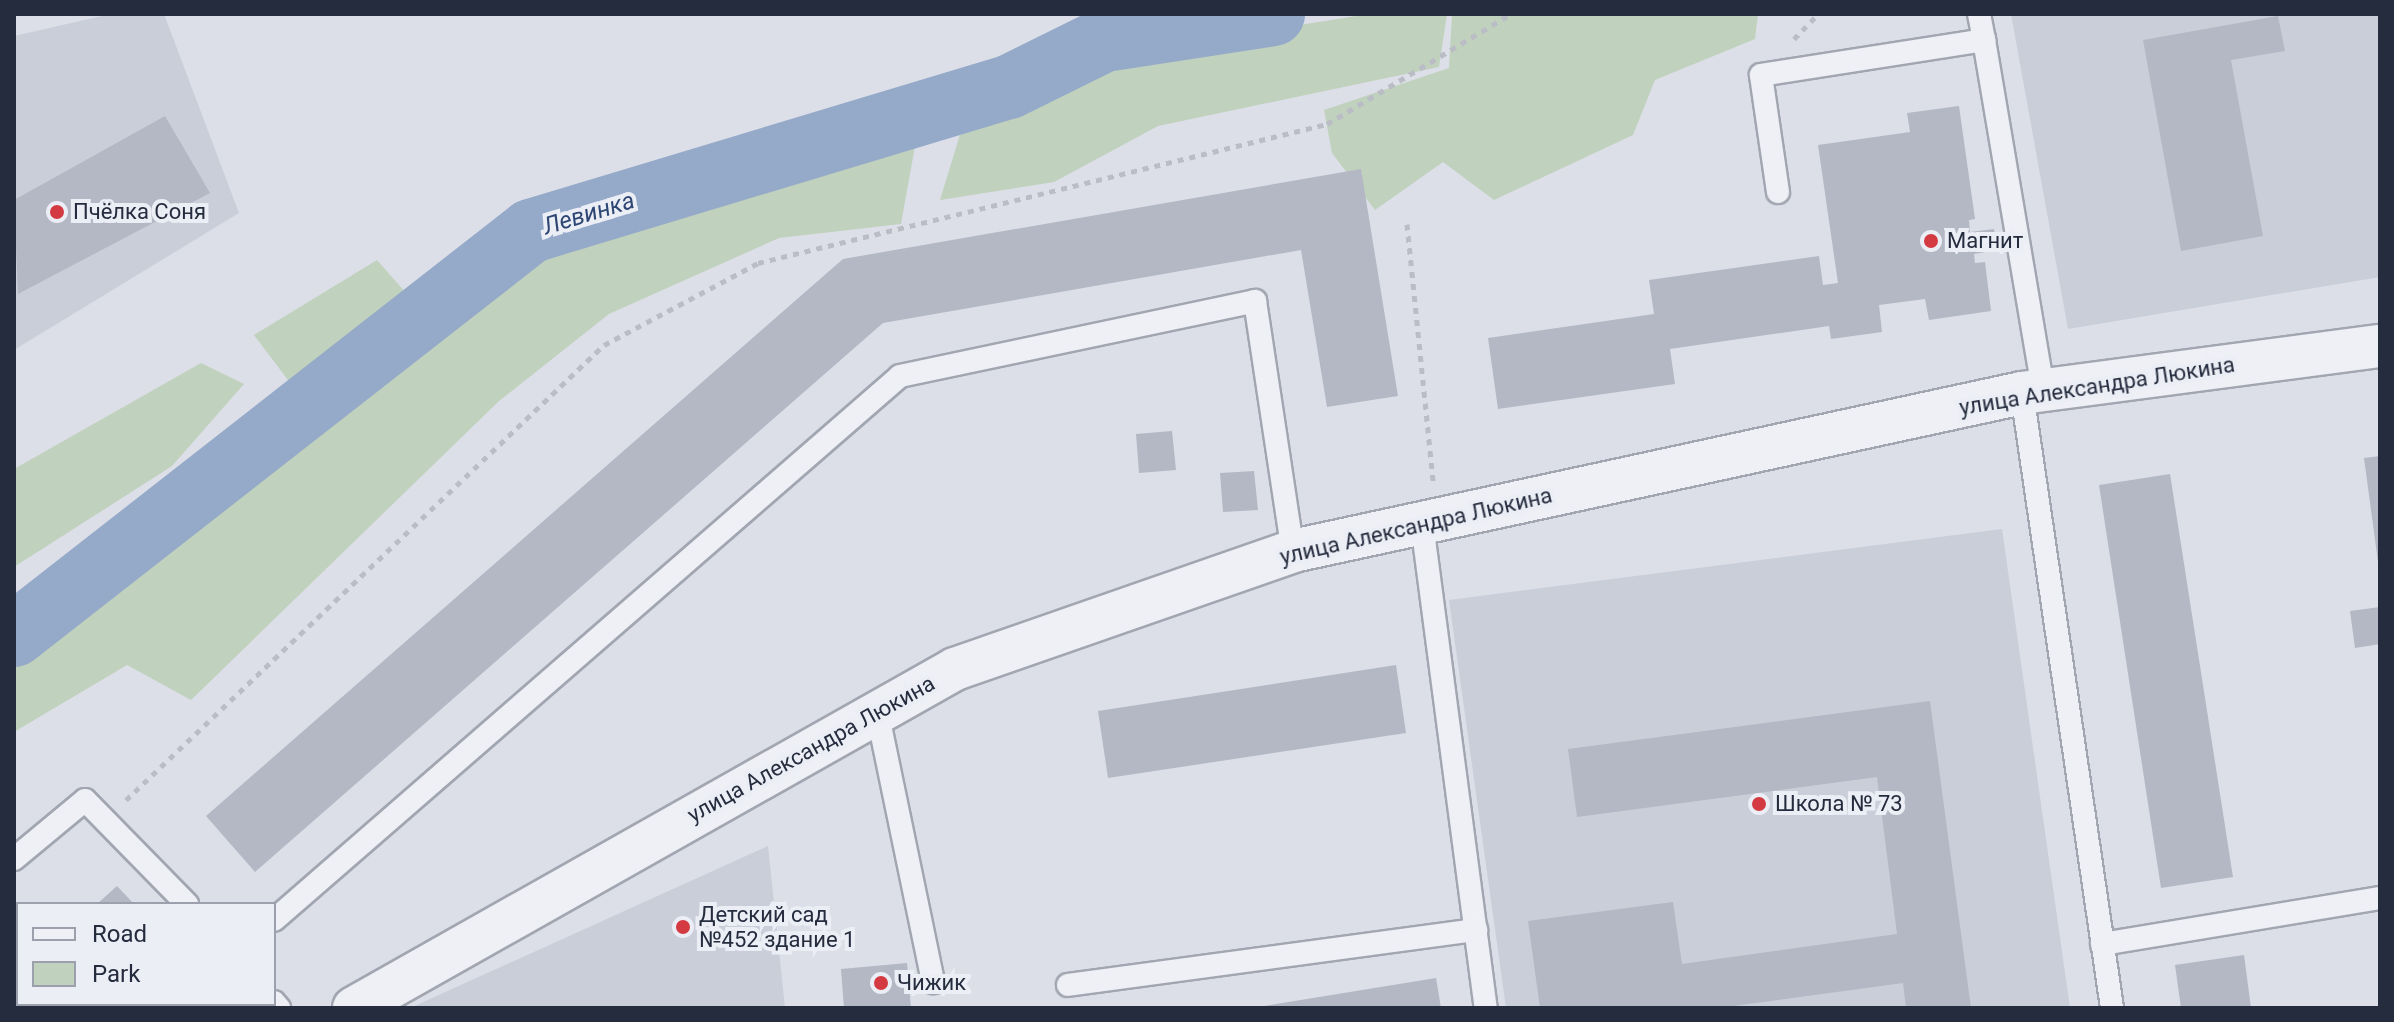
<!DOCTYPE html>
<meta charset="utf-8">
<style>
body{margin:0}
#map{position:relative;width:2394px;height:1022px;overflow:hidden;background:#dcdfe7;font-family:Roboto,sans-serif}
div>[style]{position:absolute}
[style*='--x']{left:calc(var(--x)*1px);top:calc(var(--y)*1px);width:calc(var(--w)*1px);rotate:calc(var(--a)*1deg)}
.built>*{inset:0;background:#caced9}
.green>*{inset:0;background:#c0d1bd}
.river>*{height:64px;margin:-32px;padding:0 32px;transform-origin:32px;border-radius:32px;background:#95a9c9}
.building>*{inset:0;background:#b3b8c4}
.path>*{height:5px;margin-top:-2.5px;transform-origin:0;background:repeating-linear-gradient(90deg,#babdc5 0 6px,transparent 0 12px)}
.roads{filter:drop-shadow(2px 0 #a1a6b1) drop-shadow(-2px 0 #a1a6b1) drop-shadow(0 2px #a1a6b1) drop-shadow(0 -2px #a1a6b1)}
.service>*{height:22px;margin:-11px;padding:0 11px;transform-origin:11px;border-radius:11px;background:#eff0f5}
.minor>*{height:42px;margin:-21px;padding:0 21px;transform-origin:21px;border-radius:21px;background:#eff0f5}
.dots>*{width:22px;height:22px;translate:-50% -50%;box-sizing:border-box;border:4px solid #ebeef5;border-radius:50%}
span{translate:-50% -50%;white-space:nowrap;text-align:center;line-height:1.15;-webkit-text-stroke:8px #ebeef5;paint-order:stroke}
.poi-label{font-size:22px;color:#252c3e}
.left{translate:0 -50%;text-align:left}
.street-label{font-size:22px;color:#252c3e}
.water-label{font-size:24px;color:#2e4673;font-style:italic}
.frame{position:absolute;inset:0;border:16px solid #252c3e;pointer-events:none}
.legend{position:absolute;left:16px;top:902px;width:260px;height:104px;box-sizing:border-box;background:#ebeef5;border:2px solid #9ca0ac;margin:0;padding:10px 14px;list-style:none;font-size:24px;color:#252c3e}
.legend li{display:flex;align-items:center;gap:16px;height:40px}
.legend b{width:40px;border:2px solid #9ca0ac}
</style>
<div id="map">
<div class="built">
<i style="clip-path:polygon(111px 14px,164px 14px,239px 213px,14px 350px,14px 36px)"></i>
<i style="clip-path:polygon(2011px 14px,2380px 14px,2380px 277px,2068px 329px)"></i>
<i style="clip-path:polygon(2002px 529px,2070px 1008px,1506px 1008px,1449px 600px)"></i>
<i style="clip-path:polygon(768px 846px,785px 1008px,410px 1008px)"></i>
</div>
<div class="green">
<i style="clip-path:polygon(1369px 14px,1447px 14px,1439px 67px,1158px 126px,1054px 182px,940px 200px,965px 118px,1116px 54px)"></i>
<i style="clip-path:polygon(1452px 14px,1758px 14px,1755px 39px,1655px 80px,1633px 135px,1494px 200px,1443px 162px,1375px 210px,1332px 153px,1324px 110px,1449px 68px)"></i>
<i style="clip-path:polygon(884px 146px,915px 146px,901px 224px,779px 238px,609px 314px,499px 401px,191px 700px,127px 665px,14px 732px,14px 664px,536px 244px)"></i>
<i style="clip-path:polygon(377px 260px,413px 301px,291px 384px,254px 335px)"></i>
<i style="clip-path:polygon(201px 363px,244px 384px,172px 466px,14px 567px,14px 469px)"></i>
</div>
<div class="river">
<i style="--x:14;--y:635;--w:656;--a:-38.01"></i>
<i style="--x:531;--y:231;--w:499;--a:-16.8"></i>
<i style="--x:1009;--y:87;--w:106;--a:-26.3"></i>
<i style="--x:1104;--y:40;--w:171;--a:-8.7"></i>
</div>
<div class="building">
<i style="clip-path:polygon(2278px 16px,2285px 51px,2231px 60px,2263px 236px,2181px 251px,2143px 40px)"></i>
<i style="clip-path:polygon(1959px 106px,1975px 219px,1969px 220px,1970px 232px,1994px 229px,1997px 250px,1974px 254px,1975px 263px,1985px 262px,1991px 311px,1929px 320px,1925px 299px,1879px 305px,1882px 332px,1831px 339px,1829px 326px,1670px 349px,1675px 384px,1498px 409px,1488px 338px,1654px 314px,1649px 280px,1819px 256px,1823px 285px,1838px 283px,1818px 145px,1910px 132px,1907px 113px)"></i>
<i style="clip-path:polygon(165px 116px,210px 193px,18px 294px,14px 200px)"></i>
<i style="clip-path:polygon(1361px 169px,1398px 396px,1327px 407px,1301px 250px,883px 323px,255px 872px,206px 816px,843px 259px)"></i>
<i style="clip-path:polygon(1172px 431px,1176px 470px,1139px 473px,1136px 434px)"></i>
<i style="clip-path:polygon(2380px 456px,2380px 562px,2378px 562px,2364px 458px)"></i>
<i style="clip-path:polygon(1254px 471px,1258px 510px,1223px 512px,1220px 473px)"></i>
<i style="clip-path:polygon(2170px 474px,2233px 877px,2161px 888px,2099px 485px)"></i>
<i style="clip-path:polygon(2380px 607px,2380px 644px,2355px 648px,2350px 611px)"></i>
<i style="clip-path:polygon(1396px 665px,1406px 733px,1108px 778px,1098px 711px)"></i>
<i style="clip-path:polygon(1930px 701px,1971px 1008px,1906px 1008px,1903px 983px,1719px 1008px,1540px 1008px,1528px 921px,1673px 902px,1682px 964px,1897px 934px,1877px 777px,1577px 817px,1568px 749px)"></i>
<i style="clip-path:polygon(117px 886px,134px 904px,97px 904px)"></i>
<i style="clip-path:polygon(2244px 955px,2251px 1008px,2181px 1008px,2175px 965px)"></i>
<i style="clip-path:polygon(907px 963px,911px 1008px,844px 1008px,841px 969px)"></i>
<i style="clip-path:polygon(18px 978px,18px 1004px,98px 1004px,14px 1008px)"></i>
<i style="clip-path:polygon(1436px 978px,1441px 1008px,1264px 1008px,1264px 1006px)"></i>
</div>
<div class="path">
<i style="--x:1794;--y:39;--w:35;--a:-46"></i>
<i style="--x:1407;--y:224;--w:259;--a:84.2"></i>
<i style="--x:126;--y:800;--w:660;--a:-43.59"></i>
<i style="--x:604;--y:345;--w:174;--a:-28"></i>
<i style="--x:758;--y:263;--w:586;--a:-13.73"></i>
<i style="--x:1327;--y:124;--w:214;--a:-30.9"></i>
</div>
<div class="roads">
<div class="service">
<i style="--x:1979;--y:14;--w:26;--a:79"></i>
<i style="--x:1778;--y:192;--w:118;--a:-98.3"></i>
<i style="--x:1761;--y:75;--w:226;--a:-8.9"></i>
<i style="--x:1984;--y:40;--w:355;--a:80.4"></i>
<i style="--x:2022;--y:393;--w:622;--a:81.67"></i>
<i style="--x:1422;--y:524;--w:488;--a:82.5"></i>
<i style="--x:877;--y:711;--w:277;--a:78.3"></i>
<i style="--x:14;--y:859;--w:92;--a:-39.7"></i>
<i style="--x:85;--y:800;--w:146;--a:45.6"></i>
<i style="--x:274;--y:920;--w:829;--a:-40.99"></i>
<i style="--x:900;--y:376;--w:363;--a:-11.9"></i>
<i style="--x:1255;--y:301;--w:253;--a:81.4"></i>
<i style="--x:2102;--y:944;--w:282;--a:-9.4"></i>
<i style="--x:1068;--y:985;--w:412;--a:-7.7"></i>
<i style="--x:274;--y:1002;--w:8;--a:50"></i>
<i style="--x:174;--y:1008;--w:6;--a:-39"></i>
</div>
<div class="minor">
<i style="--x:354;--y:1008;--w:690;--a:-29.43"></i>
<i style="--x:955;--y:669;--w:358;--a:-19.2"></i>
<i style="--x:1293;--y:551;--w:746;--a:-12.23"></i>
<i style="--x:2022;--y:393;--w:361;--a:-7.5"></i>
</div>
</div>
<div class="dots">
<i style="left:57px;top:212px;background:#d33a42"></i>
<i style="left:1931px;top:241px;background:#d33a42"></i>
<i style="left:1759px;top:804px;background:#d33a42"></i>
<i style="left:683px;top:927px;background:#d33a42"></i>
<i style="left:881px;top:983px;background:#d33a42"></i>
</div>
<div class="poi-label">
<span class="left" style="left:73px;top:212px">Пчёлка Соня</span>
<span class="left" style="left:1947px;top:241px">Магнит</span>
<span class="left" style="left:1775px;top:804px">Школа № 73</span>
<span class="left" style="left:699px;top:927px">Детский сад<br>№452 здание 1</span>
<span class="left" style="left:897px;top:983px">Чижик</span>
</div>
<div class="street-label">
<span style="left:2097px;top:386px;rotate:-9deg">улица Александра Люкина</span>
<span style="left:1416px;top:526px;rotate:-13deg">улица Александра Люкина</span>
<span style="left:811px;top:749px;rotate:-29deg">улица Александра Люкина</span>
</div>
<div class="water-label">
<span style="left:589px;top:214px;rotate:-17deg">Левинка</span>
</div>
<div class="frame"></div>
<ul class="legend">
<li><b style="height:10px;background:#eff0f5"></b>Road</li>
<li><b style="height:22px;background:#c0d1bd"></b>Park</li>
</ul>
</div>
